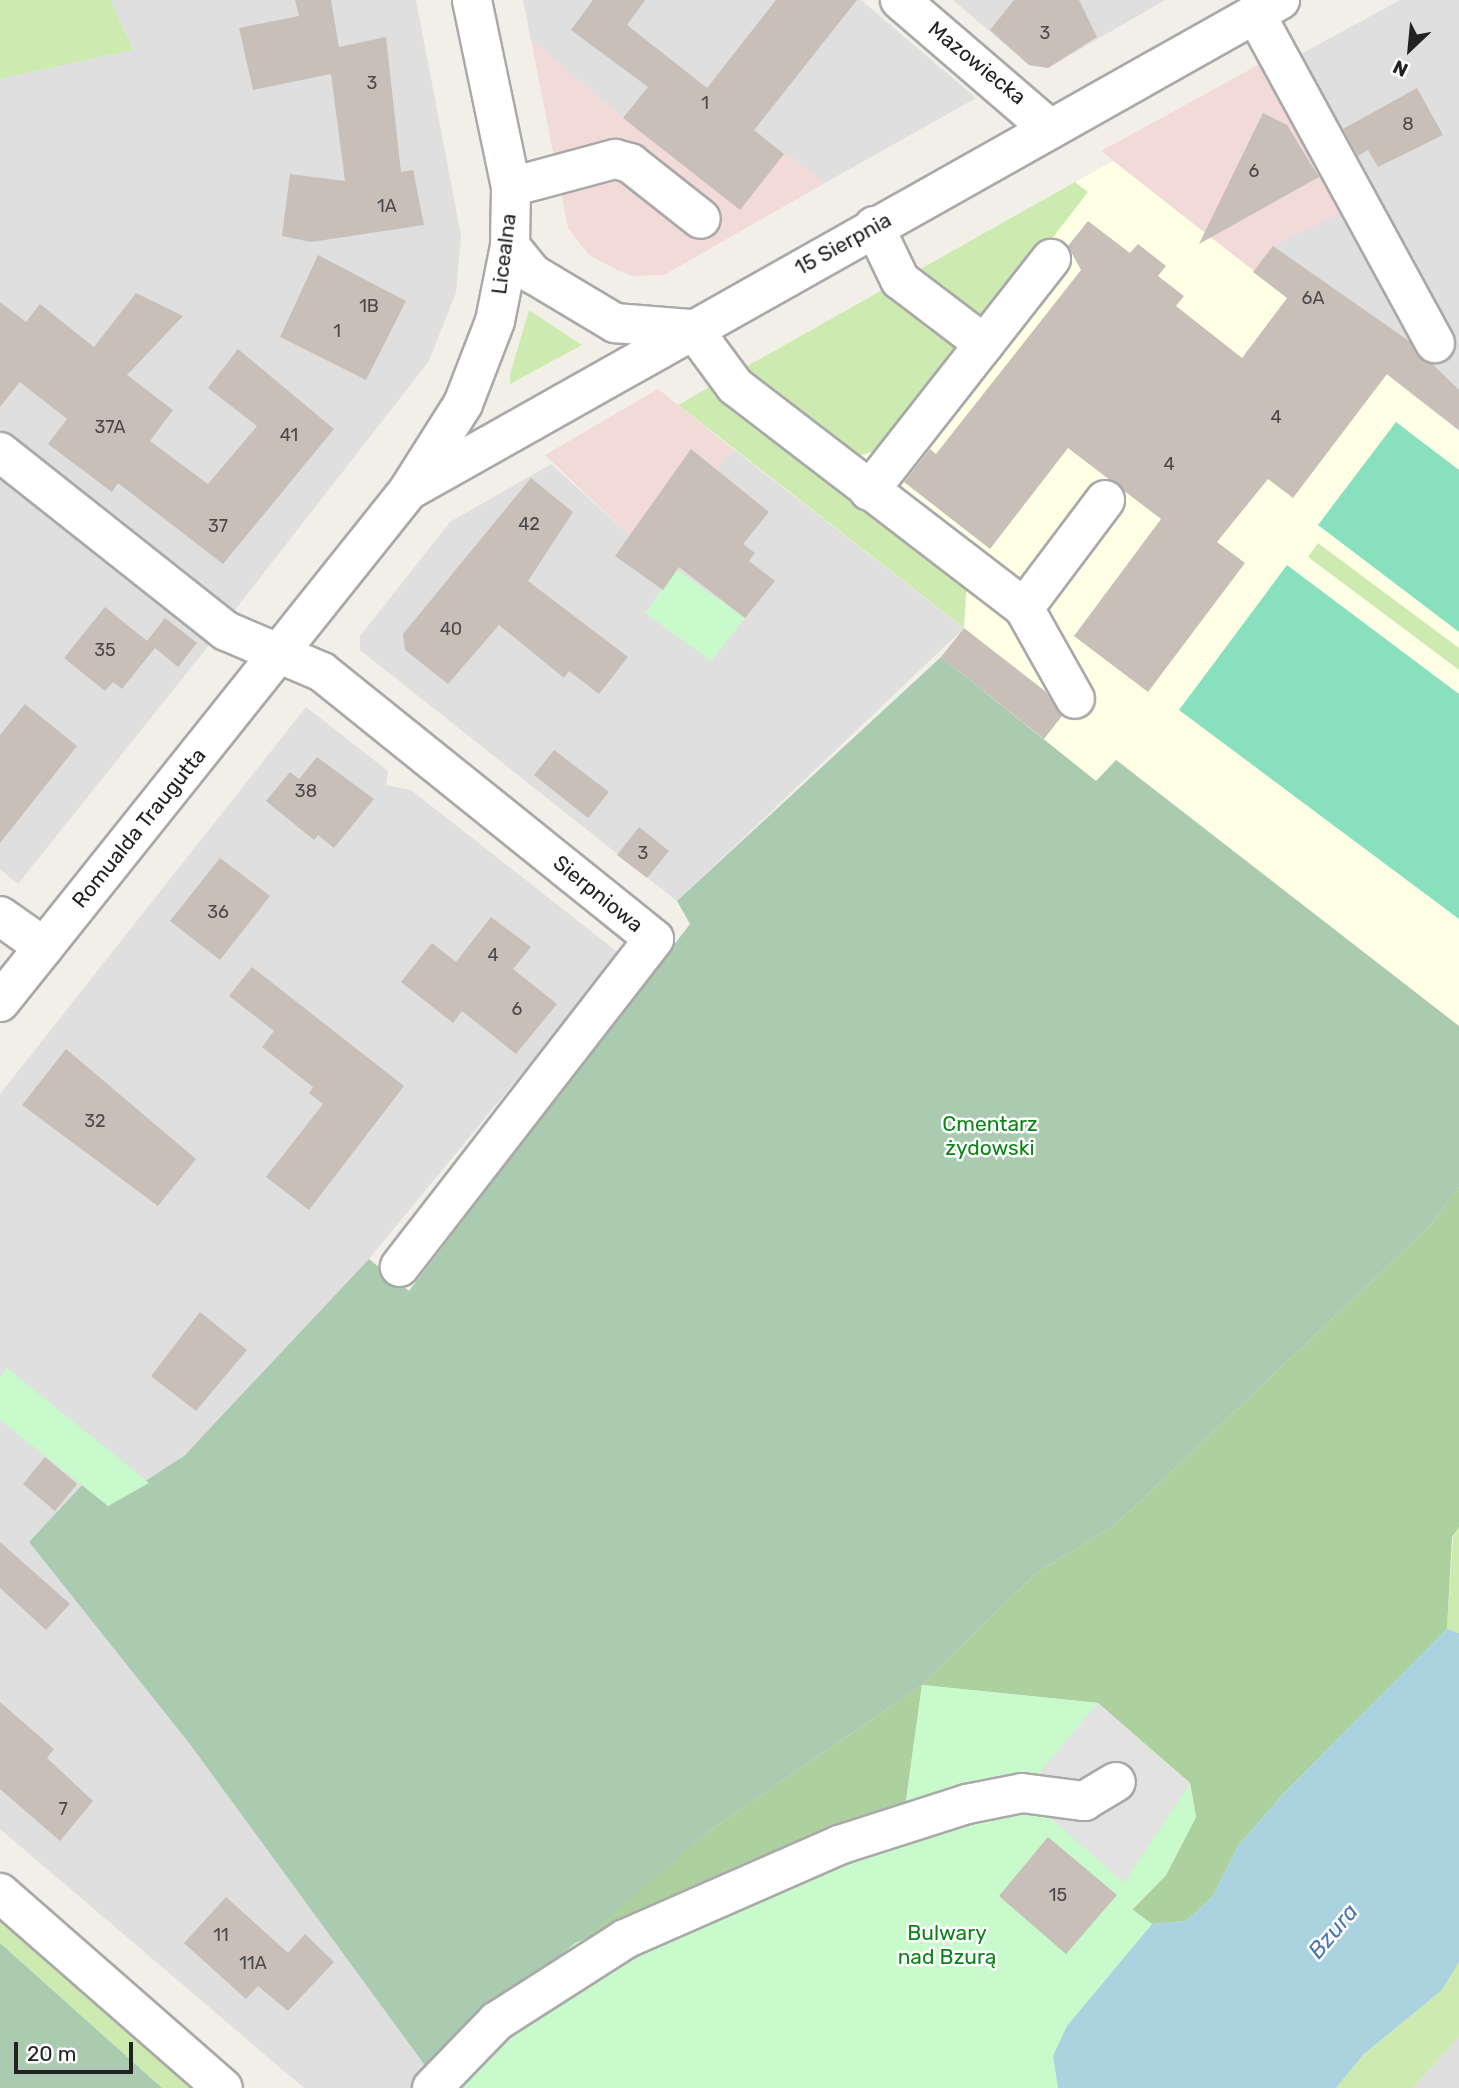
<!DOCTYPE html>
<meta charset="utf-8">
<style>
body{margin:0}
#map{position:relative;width:1459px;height:2088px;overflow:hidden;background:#f2efe9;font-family:Rubik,sans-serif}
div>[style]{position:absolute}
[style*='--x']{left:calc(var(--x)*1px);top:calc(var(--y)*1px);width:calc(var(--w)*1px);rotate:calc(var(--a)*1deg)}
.residential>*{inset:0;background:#e0dfdf}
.commercial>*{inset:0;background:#f2dad9}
.education>*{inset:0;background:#ffffe5}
.grass>*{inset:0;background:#cdebb0}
.forest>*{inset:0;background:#add19e}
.cemetery>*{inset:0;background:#aacbaf}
.park>*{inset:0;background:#c8facc}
.pitch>*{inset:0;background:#88e0be}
.parking>*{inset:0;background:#e2e2e2}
.water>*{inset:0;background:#aad3df}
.building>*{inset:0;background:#c7bfb8}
.roads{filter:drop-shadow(2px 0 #a9a9a9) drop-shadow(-2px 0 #a9a9a9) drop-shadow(0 2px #a9a9a9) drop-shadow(0 -2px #a9a9a9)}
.minor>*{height:38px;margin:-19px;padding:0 19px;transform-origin:19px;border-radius:19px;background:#fff}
span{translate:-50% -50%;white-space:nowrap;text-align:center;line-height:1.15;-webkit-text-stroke:5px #fff;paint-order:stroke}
.number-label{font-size:18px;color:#4b4948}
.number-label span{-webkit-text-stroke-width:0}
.street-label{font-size:21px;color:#222}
.park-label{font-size:21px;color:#0c8416}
.water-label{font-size:23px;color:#4a7aab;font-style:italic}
.north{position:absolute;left:1375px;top:14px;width:70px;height:70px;-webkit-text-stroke:5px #fff;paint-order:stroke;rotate:206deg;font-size:19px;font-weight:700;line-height:28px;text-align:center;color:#222}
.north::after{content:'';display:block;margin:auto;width:24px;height:32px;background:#222;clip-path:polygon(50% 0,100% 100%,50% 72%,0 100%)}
.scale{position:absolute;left:14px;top:2042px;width:119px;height:32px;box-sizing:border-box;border:4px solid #222;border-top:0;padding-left:9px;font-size:21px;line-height:24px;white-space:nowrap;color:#222;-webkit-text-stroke:5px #fff;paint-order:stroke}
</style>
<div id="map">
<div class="residential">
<i style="clip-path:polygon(111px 0,416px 0,461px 235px,456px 292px,429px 361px,231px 615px,0 429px,0 79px,133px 50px)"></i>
<i style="clip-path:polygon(523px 0,861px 0,976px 98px,825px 183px,754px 131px,623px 118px,531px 40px)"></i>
<i style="clip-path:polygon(953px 0,1165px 0,1048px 68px,1029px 65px)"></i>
<i style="clip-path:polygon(1400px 0,1459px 0,1459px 431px,1253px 272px,1273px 246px,1292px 59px)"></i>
<i style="clip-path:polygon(733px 449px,964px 628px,677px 901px,360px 650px,360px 636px,450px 522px,551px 464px,629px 535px,667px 530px)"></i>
<i style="clip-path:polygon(0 475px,210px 644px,18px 884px,0 869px)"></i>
<i style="clip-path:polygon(306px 707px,388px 771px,386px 785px,411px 790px,620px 954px,369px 1259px,215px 1429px,149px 1483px,85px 1484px,29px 1542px,189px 1743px,429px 2071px,410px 2088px,304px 2088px,0 1829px,0 1094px)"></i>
<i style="clip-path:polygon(1459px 2037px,1459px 2088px,1413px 2088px)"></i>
</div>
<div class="commercial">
<i style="clip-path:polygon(531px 40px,623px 118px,754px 130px,825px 183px,664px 275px,632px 276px,613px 268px,589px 255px,568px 228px)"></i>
<i style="clip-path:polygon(1260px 64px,1267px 65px,1348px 209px,1273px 246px,1253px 272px,1101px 151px)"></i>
<i style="clip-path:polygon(658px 389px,733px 449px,667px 530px,629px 535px,545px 455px)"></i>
</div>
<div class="education">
<i style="clip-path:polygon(1113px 161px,1459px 431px,1459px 1026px,1117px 760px,1096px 782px,941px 657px,964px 628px,678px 405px)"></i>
</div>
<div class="grass">
<i style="clip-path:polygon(0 0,111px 0,133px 50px,0 79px)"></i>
<i style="clip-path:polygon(1075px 182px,1088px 192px,986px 324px,915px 272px)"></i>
<i style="clip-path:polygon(886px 288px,964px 347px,882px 449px,855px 457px,740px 370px)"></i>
<i style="clip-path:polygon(529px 310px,582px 345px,510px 384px,510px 374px)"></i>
<i style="clip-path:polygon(713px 385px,967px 583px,964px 628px,678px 405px)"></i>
<i style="clip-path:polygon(1318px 543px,1459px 648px,1459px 670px,1308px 557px)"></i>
<i style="clip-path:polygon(1459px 1527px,1459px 1633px,1447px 1629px,1453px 1537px)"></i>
<i style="clip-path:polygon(0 1914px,198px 2088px,162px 2088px,0 1943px)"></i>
<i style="clip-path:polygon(1459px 1962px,1459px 2037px,1413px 2088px,1336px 2088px,1364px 2054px,1442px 1990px)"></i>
</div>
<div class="forest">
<i style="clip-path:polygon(1459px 1187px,1459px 1527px,1452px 1537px,1447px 1629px,1283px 1794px,1238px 1846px,1213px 1896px,1186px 1921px,1152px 1924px,1132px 1910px,1166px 1875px,1196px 1817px,1190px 1783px,1098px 1703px,922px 1685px,905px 1808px,575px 1943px,712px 1829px,922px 1685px,1036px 1573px,1115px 1525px,1430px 1226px)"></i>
</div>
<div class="cemetery">
<i style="clip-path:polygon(941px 657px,1096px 781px,1116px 760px,1459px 1026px,1459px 1187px,1430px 1226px,1115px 1525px,1036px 1573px,922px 1685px,712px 1829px,429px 2071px,189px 1743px,29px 1542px,84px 1483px,108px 1506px,185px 1455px,369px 1259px,409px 1291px,690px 924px,677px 901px)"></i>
<i style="clip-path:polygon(0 1943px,162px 2088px,0 2088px)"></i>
</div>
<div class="park">
<i style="clip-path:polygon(677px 570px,745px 618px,711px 661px,645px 613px)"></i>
<i style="clip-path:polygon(7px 1368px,149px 1483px,108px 1506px,0 1420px,0 1377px)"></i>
<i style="clip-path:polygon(922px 1685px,1098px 1703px,1190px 1784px,1196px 1817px,1166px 1875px,1132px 1909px,1152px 1924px,1067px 2026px,1053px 2056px,1058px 2088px,410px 2088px,575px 1943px,905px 1808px)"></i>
</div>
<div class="pitch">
<i style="clip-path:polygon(1396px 422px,1459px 470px,1459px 632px,1318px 525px)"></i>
<i style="clip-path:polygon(1287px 565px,1459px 694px,1459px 919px,1179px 710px)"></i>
</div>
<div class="parking">
<i style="clip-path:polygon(1098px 1703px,1190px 1784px,1124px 1883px,1022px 1793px)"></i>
</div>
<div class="water">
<i style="clip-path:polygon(1447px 1629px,1459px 1633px,1459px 1962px,1442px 1990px,1364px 2054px,1336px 2088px,1058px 2088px,1053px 2056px,1067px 2026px,1152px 1924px,1186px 1921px,1213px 1896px,1238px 1846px,1283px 1794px)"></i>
</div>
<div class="building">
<i style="clip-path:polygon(295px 0,331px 0,339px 47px,386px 37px,401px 172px,413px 170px,424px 225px,311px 242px,282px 236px,290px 174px,345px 181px,331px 74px,253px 90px,239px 28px,299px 16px)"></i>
<i style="clip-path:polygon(593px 0,645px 0,627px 25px,707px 88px,776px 0,857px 0,754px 130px,784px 154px,740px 210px,623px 118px,648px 87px,571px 30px)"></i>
<i style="clip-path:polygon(1014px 0,1079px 0,1097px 37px,1048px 68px,1029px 65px,990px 30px)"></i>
<i style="clip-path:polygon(1417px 88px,1443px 135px,1378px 167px,1368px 150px,1358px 156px,1343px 129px)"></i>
<i style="clip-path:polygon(1263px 113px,1287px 125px,1319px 177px,1199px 244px)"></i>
<i style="clip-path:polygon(1088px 221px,1130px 253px,1138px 244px,1166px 266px,1158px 276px,1184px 296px,1176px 306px,1242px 358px,1287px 298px,1253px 272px,1273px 246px,1409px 341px,1459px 390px,1459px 430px,1387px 374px,1293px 498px,1268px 479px,1217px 542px,1245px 563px,1148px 692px,1074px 636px,1161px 519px,1068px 448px,990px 549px,904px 482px,930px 449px,936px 454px,1081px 270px,1068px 246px)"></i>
<i style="clip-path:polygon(318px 255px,406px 301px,366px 380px,280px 337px)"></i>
<i style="clip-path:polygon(136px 293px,183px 316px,127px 375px,173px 410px,150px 441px,208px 484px,257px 426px,208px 388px,238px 349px,334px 429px,223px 564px,118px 483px,112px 492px,48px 444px,67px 419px,20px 382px,0 407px,0 302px,26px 322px,40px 304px,94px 347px)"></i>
<i style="clip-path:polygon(691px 449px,769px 512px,743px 544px,755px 553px,749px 561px,775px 581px,745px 618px,679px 567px,663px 590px,615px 556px)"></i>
<i style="clip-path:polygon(531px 478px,573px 512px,528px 581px,628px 657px,599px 694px,569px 671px,564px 678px,499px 625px,448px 684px,405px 650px,403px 634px)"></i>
<i style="clip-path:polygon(105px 607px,147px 641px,165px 618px,197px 643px,178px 667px,155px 648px,122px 689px,113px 682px,105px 691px,64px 658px)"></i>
<i style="clip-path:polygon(964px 628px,1045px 691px,1062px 716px,1044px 739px,941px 657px)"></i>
<i style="clip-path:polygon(25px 704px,77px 746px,0 843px,0 735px)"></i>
<i style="clip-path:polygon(554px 750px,609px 792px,588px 818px,534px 775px)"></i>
<i style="clip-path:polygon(317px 757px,374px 799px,334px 848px,318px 835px,314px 840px,266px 801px,290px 772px,299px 779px)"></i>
<i style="clip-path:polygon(639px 827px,669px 851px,647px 878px,617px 855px)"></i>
<i style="clip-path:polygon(220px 858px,270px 896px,220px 960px,170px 921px)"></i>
<i style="clip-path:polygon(491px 917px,531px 947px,513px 969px,557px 1004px,516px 1054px,462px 1011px,453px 1023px,401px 982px,432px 943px,456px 962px)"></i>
<i style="clip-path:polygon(252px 967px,404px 1086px,309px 1210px,266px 1177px,323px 1104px,309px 1093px,313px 1087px,262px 1047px,274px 1031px,229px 996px)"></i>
<i style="clip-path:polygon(66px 1049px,196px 1159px,158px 1206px,22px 1105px)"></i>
<i style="clip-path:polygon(200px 1312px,247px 1350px,196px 1411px,151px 1376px)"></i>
<i style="clip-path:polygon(45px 1457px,77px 1484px,55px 1511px,23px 1484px)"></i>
<i style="clip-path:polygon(0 1542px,70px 1604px,46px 1630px,0 1588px)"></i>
<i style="clip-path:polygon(0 1702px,54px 1749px,47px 1758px,93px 1801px,60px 1841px,0 1789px)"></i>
<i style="clip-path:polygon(1048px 1837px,1117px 1895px,1066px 1954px,999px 1896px)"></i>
<i style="clip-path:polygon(226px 1897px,288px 1953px,305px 1934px,334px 1962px,288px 2011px,258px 1986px,246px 1999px,184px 1943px)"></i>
</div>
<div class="roads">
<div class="minor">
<i style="--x:900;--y:0;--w:198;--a:40.7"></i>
<i style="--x:1255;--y:13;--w:376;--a:61.4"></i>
<i style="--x:511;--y:187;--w:108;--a:-15.1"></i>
<i style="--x:615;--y:159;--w:16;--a:15"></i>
<i style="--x:630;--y:163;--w:90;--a:38.3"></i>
<i style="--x:874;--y:226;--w:60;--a:64.3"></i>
<i style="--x:900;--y:280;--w:106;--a:37.3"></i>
<i style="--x:510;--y:246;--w:36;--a:51"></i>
<i style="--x:533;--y:274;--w:96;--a:30.9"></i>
<i style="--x:615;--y:323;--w:75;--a:4.6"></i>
<i style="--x:693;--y:329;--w:71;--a:53.6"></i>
<i style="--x:735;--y:386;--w:364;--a:37.5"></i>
<i style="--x:1024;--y:608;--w:135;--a:-53.1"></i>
<i style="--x:0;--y:452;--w:288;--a:38.4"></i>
<i style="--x:226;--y:631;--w:104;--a:23.1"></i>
<i style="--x:322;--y:672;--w:426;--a:38.8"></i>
<i style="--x:654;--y:939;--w:415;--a:127.8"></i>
<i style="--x:413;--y:488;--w:995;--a:-29.37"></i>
<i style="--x:869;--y:491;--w:295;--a:-51.9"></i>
<i style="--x:1024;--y:608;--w:104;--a:60.7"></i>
<i style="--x:0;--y:916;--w:54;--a:35.2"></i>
<i style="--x:0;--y:1002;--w:654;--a:-51.39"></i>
<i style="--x:408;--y:491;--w:103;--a:-57.7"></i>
<i style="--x:463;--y:404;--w:89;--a:-68.9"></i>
<i style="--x:495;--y:321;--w:76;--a:-78.7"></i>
<i style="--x:510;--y:246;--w:59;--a:-89"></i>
<i style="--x:511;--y:187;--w:191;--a:-101.8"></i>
<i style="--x:0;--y:1893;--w:296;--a:41.2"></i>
<i style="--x:432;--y:2088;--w:93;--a:-45.9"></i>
<i style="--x:497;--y:2021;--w:152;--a:-32.6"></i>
<i style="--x:625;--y:1939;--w:234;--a:-23.7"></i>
<i style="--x:839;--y:1845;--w:134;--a:-17.8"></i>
<i style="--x:967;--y:1804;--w:56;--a:-11.3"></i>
<i style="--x:1022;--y:1793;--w:63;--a:7.4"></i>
<i style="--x:1084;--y:1801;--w:37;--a:-31"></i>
</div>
</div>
<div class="number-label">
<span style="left:1045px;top:33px">3</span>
<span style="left:372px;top:83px">3</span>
<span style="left:705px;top:103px">1</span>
<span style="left:1408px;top:124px">8</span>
<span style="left:1254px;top:171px">6</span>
<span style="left:387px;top:206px">1A</span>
<span style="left:1313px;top:298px">6A</span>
<span style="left:369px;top:306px">1B</span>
<span style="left:337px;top:331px">1</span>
<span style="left:1276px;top:417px">4</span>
<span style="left:110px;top:427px">37A</span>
<span style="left:289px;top:435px">41</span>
<span style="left:1169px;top:464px">4</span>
<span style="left:529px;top:524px">42</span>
<span style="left:218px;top:526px">37</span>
<span style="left:451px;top:629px">40</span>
<span style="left:105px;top:650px">35</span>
<span style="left:306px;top:791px">38</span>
<span style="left:643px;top:853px">3</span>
<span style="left:218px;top:912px">36</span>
<span style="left:493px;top:955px">4</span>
<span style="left:517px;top:1009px">6</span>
<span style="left:95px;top:1121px">32</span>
<span style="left:63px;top:1809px">7</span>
<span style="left:1058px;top:1895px">15</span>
<span style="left:221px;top:1935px">11</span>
<span style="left:253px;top:1963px">11A</span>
</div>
<div class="street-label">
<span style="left:977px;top:63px;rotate:39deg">Mazowiecka</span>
<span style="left:843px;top:244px;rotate:-29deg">15 Sierpnia</span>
<span style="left:504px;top:254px;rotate:-83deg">Licealna</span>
<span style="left:139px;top:828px;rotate:-51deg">Romualda Traugutta</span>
<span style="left:598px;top:894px;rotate:39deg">Sierpniowa</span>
</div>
<div class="park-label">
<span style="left:990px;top:1136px">Cmentarz<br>żydowski</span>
<span style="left:947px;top:1945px">Bulwary<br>nad Bzurą</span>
</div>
<div class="water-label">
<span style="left:1333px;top:1931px;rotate:-50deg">Bzura</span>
</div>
<div class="north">N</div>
<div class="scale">20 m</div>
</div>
